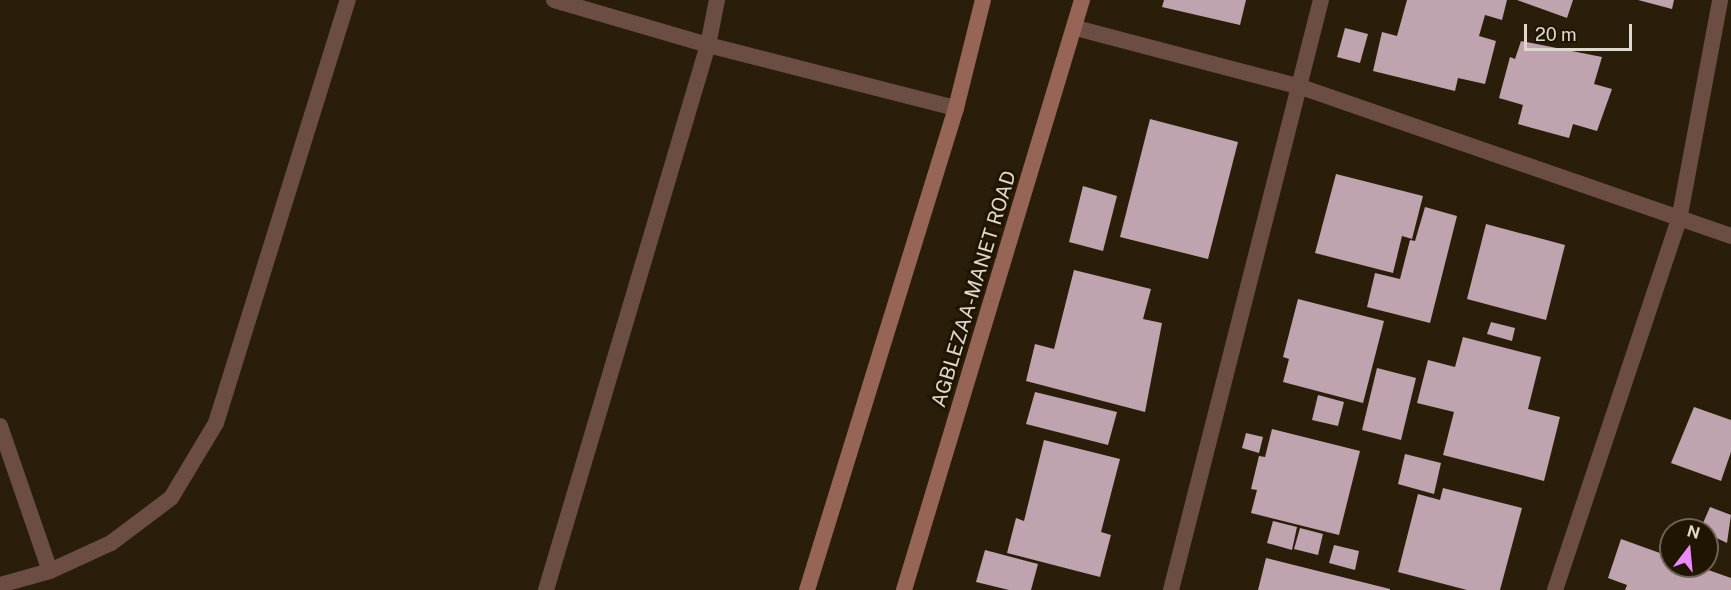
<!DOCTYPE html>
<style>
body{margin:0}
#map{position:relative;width:1731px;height:590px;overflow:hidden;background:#2a1e0b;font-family:"Public Sans",sans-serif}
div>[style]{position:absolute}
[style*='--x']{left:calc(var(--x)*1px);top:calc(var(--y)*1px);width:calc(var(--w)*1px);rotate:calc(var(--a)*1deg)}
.building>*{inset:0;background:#bfa3ae}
.minor>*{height:16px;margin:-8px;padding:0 8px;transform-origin:8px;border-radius:8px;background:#6c4d43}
.secondary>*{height:16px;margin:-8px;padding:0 8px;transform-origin:8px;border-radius:8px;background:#976556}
span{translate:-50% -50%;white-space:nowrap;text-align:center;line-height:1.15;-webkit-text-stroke:6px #201503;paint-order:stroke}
.street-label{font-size:20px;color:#e0d8cc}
.north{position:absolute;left:1659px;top:518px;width:60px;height:60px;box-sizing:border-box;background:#201503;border:2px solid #6d6353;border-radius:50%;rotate:16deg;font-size:16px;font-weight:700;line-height:24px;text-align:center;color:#e0d8cc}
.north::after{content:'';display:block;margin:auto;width:21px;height:27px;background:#ed8cf9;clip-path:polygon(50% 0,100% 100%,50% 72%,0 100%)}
.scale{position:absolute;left:1524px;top:24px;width:108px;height:27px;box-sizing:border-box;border:3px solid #e0d8cc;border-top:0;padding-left:8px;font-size:18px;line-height:21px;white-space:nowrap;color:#e0d8cc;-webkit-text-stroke:4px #201503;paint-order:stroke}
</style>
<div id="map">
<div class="building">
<i style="clip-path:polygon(1164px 0,1246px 0,1240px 25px,1162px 7px)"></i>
<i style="clip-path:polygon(1407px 0,1507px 0,1502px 20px,1485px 15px,1479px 36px,1496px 41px,1485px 84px,1458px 78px,1455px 91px,1373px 71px,1382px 32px,1397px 36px)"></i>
<i style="clip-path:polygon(1517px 0,1573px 0,1567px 18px)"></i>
<i style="clip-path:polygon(1638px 0,1674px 0,1672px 9px)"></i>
<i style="clip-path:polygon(1345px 28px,1368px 34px,1360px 63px,1337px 57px)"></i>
<i style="clip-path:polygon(1521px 41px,1602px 57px,1594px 84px,1612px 89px,1597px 131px,1573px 124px,1569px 138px,1518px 124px,1523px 105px,1499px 98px,1510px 57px,1515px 59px)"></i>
<i style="clip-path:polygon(1150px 119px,1238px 142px,1208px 259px,1120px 237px)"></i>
<i style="clip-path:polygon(1336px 174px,1423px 196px,1412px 239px,1402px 236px,1393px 273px,1315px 253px)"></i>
<i style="clip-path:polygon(1083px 186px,1117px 196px,1103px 251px,1069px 242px)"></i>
<i style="clip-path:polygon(1425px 207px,1457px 216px,1430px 323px,1367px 307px,1375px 273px,1400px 279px,1410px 240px,1415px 241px)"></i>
<i style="clip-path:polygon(1486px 224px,1565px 245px,1546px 320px,1467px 299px)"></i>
<i style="clip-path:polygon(1074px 270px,1151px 289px,1143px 319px,1162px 323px,1145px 412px,1026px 381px,1035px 344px,1054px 349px)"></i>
<i style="clip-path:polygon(1298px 299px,1384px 321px,1363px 403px,1283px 382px,1289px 359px,1283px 357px)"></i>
<i style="clip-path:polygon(1491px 322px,1515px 328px,1512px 341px,1487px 334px)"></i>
<i style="clip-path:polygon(1463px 337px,1541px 357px,1528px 409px,1560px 417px,1544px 481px,1443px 455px,1454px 412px,1417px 403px,1428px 360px,1455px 367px)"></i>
<i style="clip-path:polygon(1377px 368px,1416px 378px,1401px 440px,1362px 430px)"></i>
<i style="clip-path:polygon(1035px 392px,1117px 412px,1108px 445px,1026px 424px)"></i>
<i style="clip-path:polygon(1318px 395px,1344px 402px,1338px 426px,1312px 420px)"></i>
<i style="clip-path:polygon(1694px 407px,1731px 420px,1731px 452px,1721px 481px,1671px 463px)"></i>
<i style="clip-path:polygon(1272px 429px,1360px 451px,1339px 535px,1251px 513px,1257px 490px,1251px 489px,1259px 456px,1265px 457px)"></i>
<i style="clip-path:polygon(1246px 433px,1263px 437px,1259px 453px,1242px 448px)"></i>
<i style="clip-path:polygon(1044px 440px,1120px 459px,1101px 532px,1111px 535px,1100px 577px,1007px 553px,1016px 518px,1024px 521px)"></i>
<i style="clip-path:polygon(1405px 454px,1441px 463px,1434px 494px,1398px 484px)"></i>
<i style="clip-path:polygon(1443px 488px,1522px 508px,1500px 590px,1467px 590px,1398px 572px,1418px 494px,1440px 500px)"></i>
<i style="clip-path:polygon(1710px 507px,1731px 515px,1727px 543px,1700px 530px)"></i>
<i style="clip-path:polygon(1273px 521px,1297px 527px,1292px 550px,1267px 543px)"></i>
<i style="clip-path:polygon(1300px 528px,1323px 534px,1318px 555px,1294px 549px)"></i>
<i style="clip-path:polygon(1621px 539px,1671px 557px,1671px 566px,1697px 566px,1731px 578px,1731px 590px,1625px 590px,1627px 585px,1608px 578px)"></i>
<i style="clip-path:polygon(1334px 545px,1359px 551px,1355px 570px,1329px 563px)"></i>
<i style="clip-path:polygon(985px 550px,1038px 564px,1031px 590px,1009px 590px,976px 582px)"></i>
<i style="clip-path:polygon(1266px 558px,1390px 589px,1390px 590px,1258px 590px)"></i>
</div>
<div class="minor">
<i style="--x:554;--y:0;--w:160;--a:16.3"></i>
<i style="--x:708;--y:45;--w:256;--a:14.3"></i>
<i style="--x:1076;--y:28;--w:233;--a:14.7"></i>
<i style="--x:1301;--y:87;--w:455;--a:19.1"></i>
<i style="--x:0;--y:426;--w:153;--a:71"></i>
<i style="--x:0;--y:585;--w:52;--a:-15.6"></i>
<i style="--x:50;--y:571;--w:67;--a:-24.7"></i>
<i style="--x:111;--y:543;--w:75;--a:-36.9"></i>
<i style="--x:171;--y:498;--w:87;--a:-59"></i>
<i style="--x:216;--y:423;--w:443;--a:-72.7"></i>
<i style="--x:546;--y:590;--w:569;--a:-73.45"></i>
<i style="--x:708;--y:45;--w:46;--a:-78.7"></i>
<i style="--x:1171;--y:590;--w:609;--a:-75.74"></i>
<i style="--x:1555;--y:590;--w:390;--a:-71.5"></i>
<i style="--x:1679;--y:220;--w:224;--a:-79.4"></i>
</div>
<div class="secondary">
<i style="--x:807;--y:590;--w:505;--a:-72.82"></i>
<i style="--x:956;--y:108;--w:111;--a:-76"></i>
<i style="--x:904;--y:590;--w:616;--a:-73.21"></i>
</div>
<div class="street-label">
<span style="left:974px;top:289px;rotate:-73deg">AGBLEZAA-MANET ROAD</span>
</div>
<div class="north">N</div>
<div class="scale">20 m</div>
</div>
